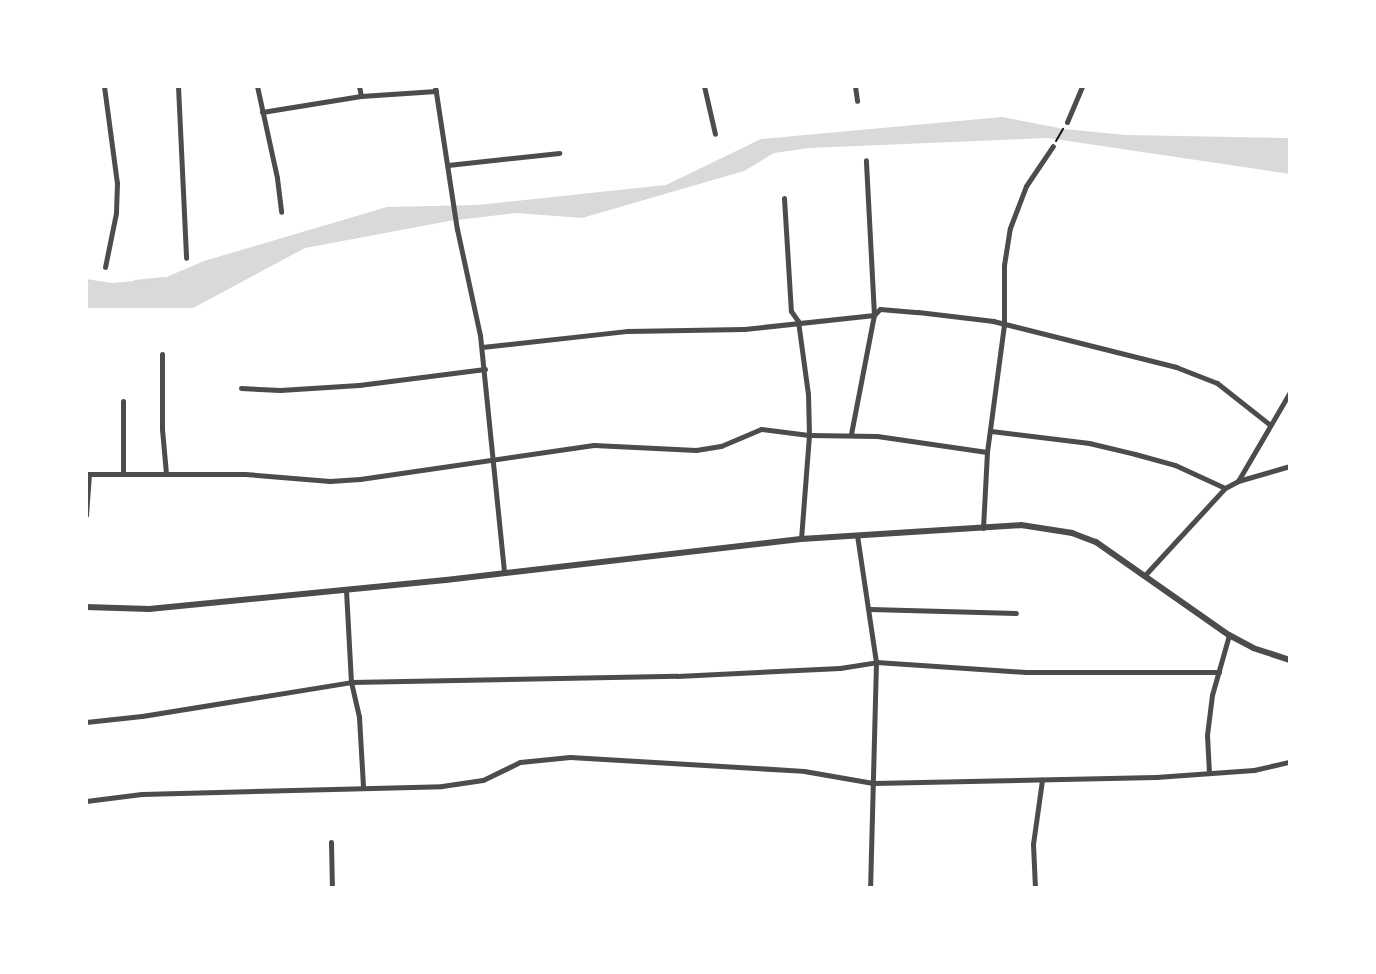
<!DOCTYPE html>
<style>
body{margin:0}
#map{position:relative;width:1376px;height:974px;overflow:hidden;background:#fff;font-family:"Sofia Sans Condensed",sans-serif}
div>[style]{position:absolute}
[style*='--x']{left:calc(var(--x)*1px);top:calc(var(--y)*1px);width:calc(var(--w)*1px);rotate:calc(var(--a)*1deg)}
.water>*{inset:0;background:#d9d9d9}
.stream>*{height:2px;margin:-1px;padding:0 1px;transform-origin:1px;border-radius:1px;background:#d9d9d9}
.path>*{height:2px;margin:-1px;padding:0 1px;transform-origin:1px;border-radius:1px;background:#111}
.minor>*{height:5px;margin:-2.5px;padding:0 2.5px;transform-origin:2.5px;border-radius:2.5px;background:#4c4c4c}
.tertiary>*{height:6px;margin:-3px;padding:0 3px;transform-origin:3px;border-radius:3px;background:#4c4c4c}
span{translate:-50% -50%;white-space:nowrap;text-align:center;line-height:1.15;-webkit-text-stroke:6px #fff;paint-order:stroke}
.frame{position:absolute;inset:0;border:88px solid #fff;pointer-events:none}
</style>
<div id="map">
<div class="water">
<i style="clip-path:polygon(1002px 117px,1064px 129px,1126px 135px,1290px 138px,1290px 174px,1048px 138px,809px 148px,774px 153px,744px 171px,582px 218px,516px 213px,449px 221px,305px 248px,193px 308px,86px 308px,86px 279px,112px 283px,164px 278px,204px 261px,387px 207px,477px 205px,666px 185px,761px 139px)"></i>
</div>
<div class="stream">
<i style="--x:135;--y:281;--w:29;--a:-6"></i>
</div>
<div class="path">
<i style="--x:1056;--y:141;--w:14;--a:-60"></i>
</div>
<div class="minor">
<i style="--x:104;--y:86;--w:98;--a:82.4"></i>
<i style="--x:117;--y:183;--w:30;--a:92"></i>
<i style="--x:116;--y:213;--w:55;--a:101.5"></i>
<i style="--x:178;--y:86;--w:172;--a:87.3"></i>
<i style="--x:257;--y:86;--w:94;--a:77.7"></i>
<i style="--x:277;--y:178;--w:34;--a:83"></i>
<i style="--x:359;--y:86;--w:10;--a:79"></i>
<i style="--x:435;--y:86;--w:145;--a:81.3"></i>
<i style="--x:457;--y:229;--w:108;--a:77.8"></i>
<i style="--x:480;--y:335;--w:238;--a:84.2"></i>
<i style="--x:704;--y:86;--w:49;--a:77.1"></i>
<i style="--x:855;--y:86;--w:15;--a:82"></i>
<i style="--x:262;--y:112;--w:100;--a:-9.2"></i>
<i style="--x:361;--y:96;--w:75;--a:-3.8"></i>
<i style="--x:1067;--y:122;--w:39;--a:-67"></i>
<i style="--x:448;--y:165;--w:112;--a:-6.2"></i>
<i style="--x:784;--y:198;--w:113;--a:86.5"></i>
<i style="--x:791;--y:311;--w:12;--a:55"></i>
<i style="--x:798;--y:321;--w:74;--a:82.2"></i>
<i style="--x:808;--y:394;--w:41;--a:88.6"></i>
<i style="--x:809;--y:435;--w:104;--a:94.4"></i>
<i style="--x:482;--y:347;--w:147;--a:-6.3"></i>
<i style="--x:628;--y:331;--w:116;--a:-1"></i>
<i style="--x:744;--y:329;--w:131;--a:-6.1"></i>
<i style="--x:874;--y:315;--w:8;--a:-45"></i>
<i style="--x:880;--y:309;--w:38;--a:5"></i>
<i style="--x:918;--y:312;--w:76;--a:6.8"></i>
<i style="--x:993;--y:321;--w:189;--a:14.1"></i>
<i style="--x:1176;--y:367;--w:44;--a:21.3"></i>
<i style="--x:1217;--y:383;--w:66;--a:38.3"></i>
<i style="--x:162;--y:354;--w:75;--a:90"></i>
<i style="--x:162;--y:429;--w:45;--a:84.9"></i>
<i style="--x:241;--y:388;--w:39;--a:3"></i>
<i style="--x:280;--y:390;--w:79;--a:-3.6"></i>
<i style="--x:359;--y:385;--w:127;--a:-7.2"></i>
<i style="--x:991;--y:431;--w:99;--a:7"></i>
<i style="--x:1089;--y:443;--w:47;--a:13.4"></i>
<i style="--x:1135;--y:454;--w:41;--a:15.4"></i>
<i style="--x:1175;--y:465;--w:55;--a:24.7"></i>
<i style="--x:851;--y:434;--w:121;--a:-79.1"></i>
<i style="--x:874;--y:315;--w:155;--a:-93"></i>
<i style="--x:86;--y:474;--w:159;--a:0"></i>
<i style="--x:245;--y:474;--w:85;--a:4.7"></i>
<i style="--x:330;--y:481;--w:30;--a:-4"></i>
<i style="--x:360;--y:479;--w:236;--a:-8.3"></i>
<i style="--x:594;--y:445;--w:102;--a:2.8"></i>
<i style="--x:696;--y:450;--w:25;--a:-9"></i>
<i style="--x:721;--y:446;--w:43;--a:-23"></i>
<i style="--x:761;--y:429;--w:48;--a:7.1"></i>
<i style="--x:809;--y:435;--w:68;--a:0.8"></i>
<i style="--x:877;--y:436;--w:111;--a:8.3"></i>
<i style="--x:123;--y:474;--w:73;--a:-90"></i>
<i style="--x:1238;--y:481;--w:54;--a:-16.1"></i>
<i style="--x:86;--y:515;--w:41;--a:-85.8"></i>
<i style="--x:983;--y:528;--w:76;--a:-87"></i>
<i style="--x:987;--y:452;--w:128;--a:-82.4"></i>
<i style="--x:1004;--y:325;--w:60;--a:-90"></i>
<i style="--x:1004;--y:265;--w:37;--a:-81"></i>
<i style="--x:1010;--y:228;--w:45;--a:-69.1"></i>
<i style="--x:1026;--y:186;--w:48;--a:-56"></i>
<i style="--x:857;--y:535;--w:128;--a:81.5"></i>
<i style="--x:876;--y:662;--w:226;--a:91.5"></i>
<i style="--x:1145;--y:575;--w:118;--a:-47.4"></i>
<i style="--x:1225;--y:488;--w:15;--a:-28"></i>
<i style="--x:1238;--y:481;--w:103;--a:-59.7"></i>
<i style="--x:346;--y:590;--w:92;--a:86.9"></i>
<i style="--x:351;--y:682;--w:36;--a:77"></i>
<i style="--x:359;--y:717;--w:70;--a:86.7"></i>
<i style="--x:870;--y:609;--w:146;--a:1.6"></i>
<i style="--x:86;--y:722;--w:56;--a:-6.1"></i>
<i style="--x:142;--y:716;--w:212;--a:-9.2"></i>
<i style="--x:351;--y:682;--w:326;--a:-1.1"></i>
<i style="--x:677;--y:676;--w:163;--a:-2.8"></i>
<i style="--x:840;--y:668;--w:36;--a:-9"></i>
<i style="--x:876;--y:662;--w:150;--a:3.8"></i>
<i style="--x:1026;--y:672;--w:193;--a:0"></i>
<i style="--x:1209;--y:773;--w:38;--a:-93"></i>
<i style="--x:1207;--y:735;--w:40;--a:-82.9"></i>
<i style="--x:1212;--y:695;--w:62;--a:-74.2"></i>
<i style="--x:86;--y:801;--w:56;--a:-7.1"></i>
<i style="--x:142;--y:794;--w:300;--a:-1.5"></i>
<i style="--x:442;--y:786;--w:41;--a:-8.3"></i>
<i style="--x:483;--y:780;--w:41;--a:-25.9"></i>
<i style="--x:520;--y:762;--w:50;--a:-5.7"></i>
<i style="--x:570;--y:757;--w:234;--a:3.4"></i>
<i style="--x:804;--y:771;--w:70;--a:9.9"></i>
<i style="--x:873;--y:783;--w:283;--a:-1.2"></i>
<i style="--x:1156;--y:777;--w:98;--a:-4.1"></i>
<i style="--x:1254;--y:770;--w:37;--a:-13"></i>
<i style="--x:331;--y:842;--w:46;--a:88.8"></i>
<i style="--x:1035;--y:888;--w:44;--a:-92.6"></i>
<i style="--x:1033;--y:844;--w:65;--a:-82"></i>
</div>
<div class="tertiary">
<i style="--x:86;--y:607;--w:63;--a:1.8"></i>
<i style="--x:149;--y:609;--w:298;--a:-5.6"></i>
<i style="--x:446;--y:580;--w:357;--a:-6.6"></i>
<i style="--x:801;--y:539;--w:220;--a:-3.6"></i>
<i style="--x:1021;--y:525;--w:52;--a:8.9"></i>
<i style="--x:1072;--y:533;--w:26;--a:21"></i>
<i style="--x:1096;--y:542;--w:162;--a:35"></i>
<i style="--x:1229;--y:635;--w:27;--a:28"></i>
<i style="--x:1253;--y:648;--w:39;--a:18"></i>
</div>
<div class="frame"></div>
</div>
